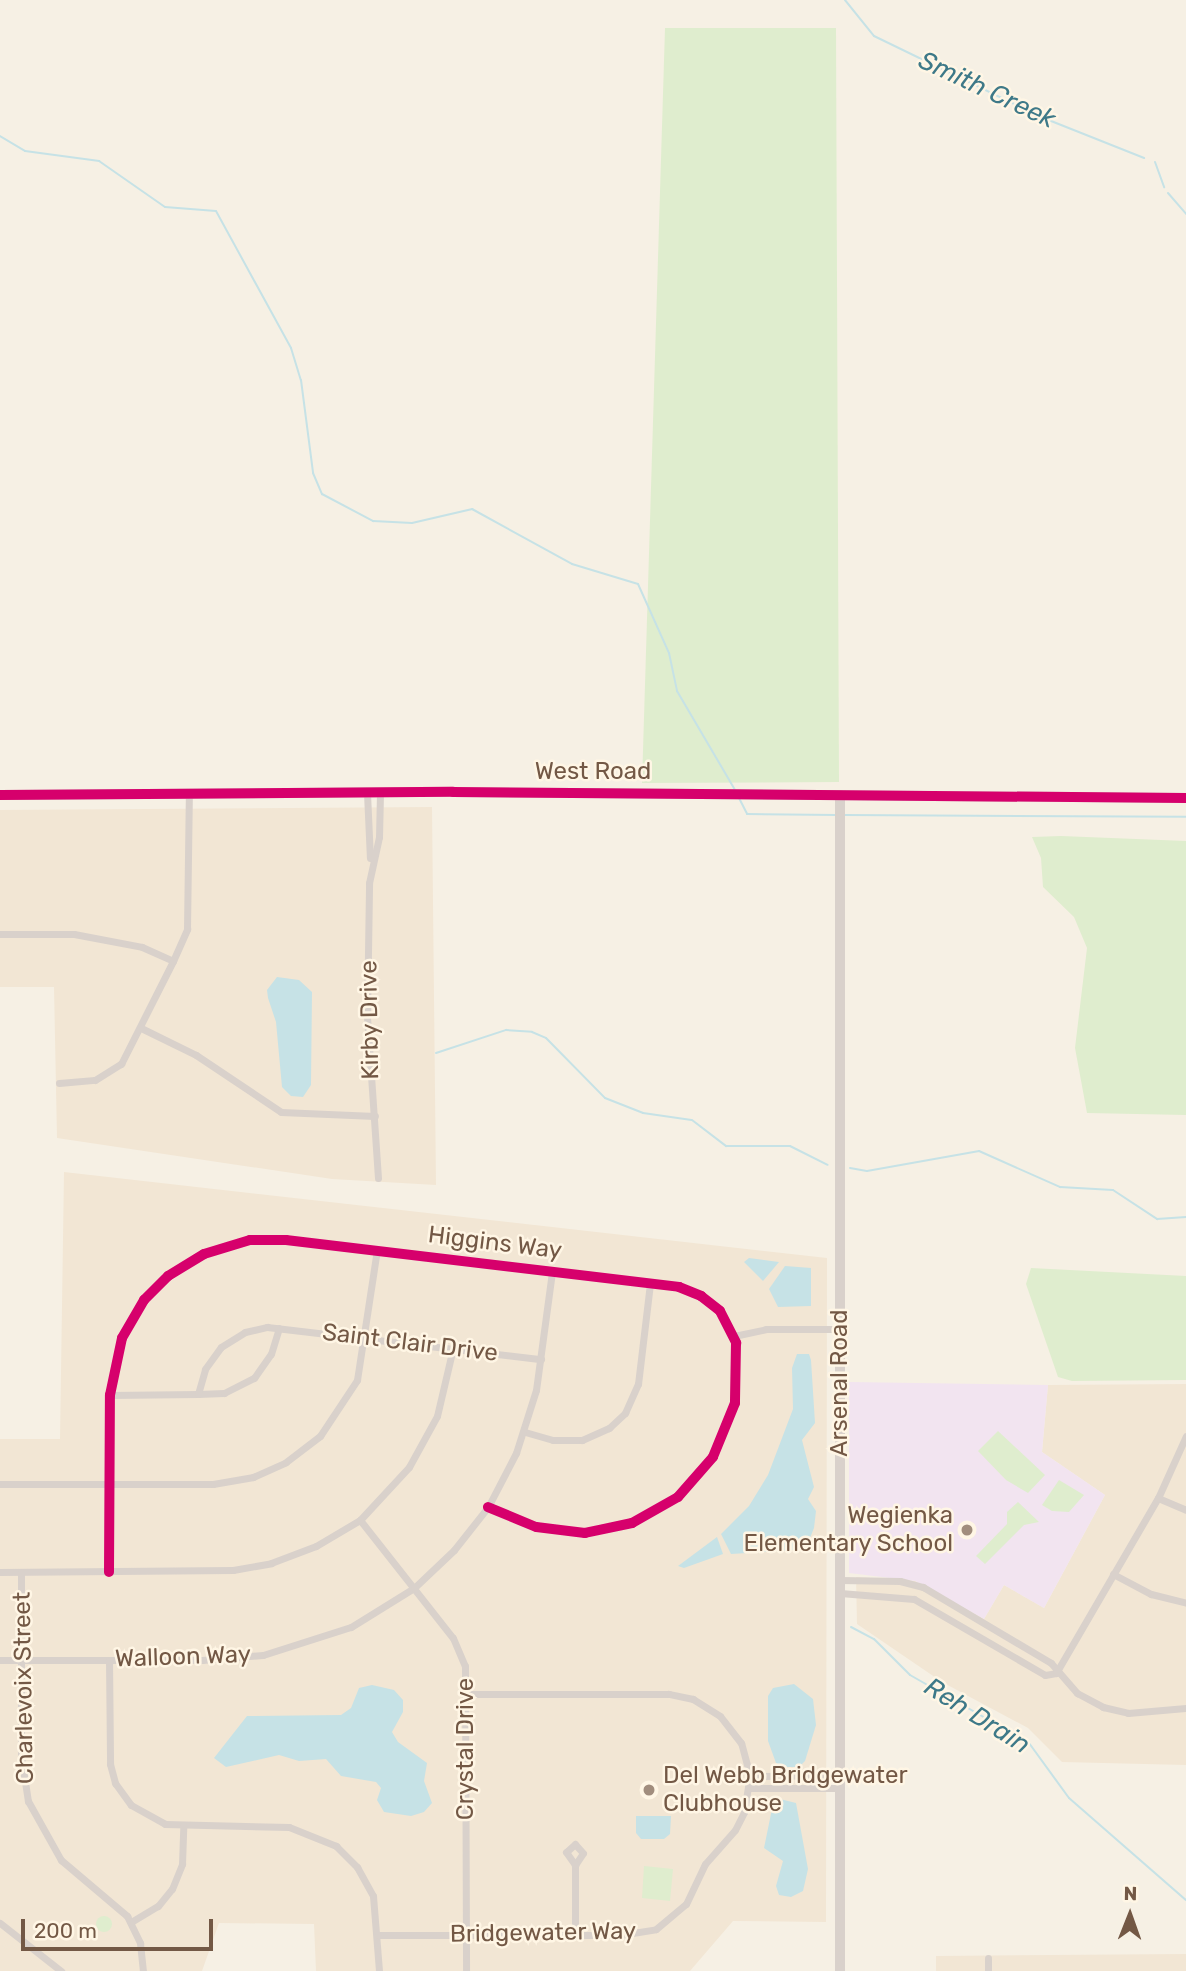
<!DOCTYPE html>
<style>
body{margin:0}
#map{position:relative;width:1186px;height:1971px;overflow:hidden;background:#f6f0e4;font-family:Rubik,sans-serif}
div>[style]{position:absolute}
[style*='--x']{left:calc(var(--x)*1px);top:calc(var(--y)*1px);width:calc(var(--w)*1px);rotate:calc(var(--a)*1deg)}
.residential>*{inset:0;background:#f2e6d4}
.education>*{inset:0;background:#f2e4f0}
.green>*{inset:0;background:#dfedce}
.round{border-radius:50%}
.water>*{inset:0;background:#c6e2e6}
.stream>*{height:2px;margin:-1px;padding:0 1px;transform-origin:1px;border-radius:1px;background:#c6e2e6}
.street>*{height:7px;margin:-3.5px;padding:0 3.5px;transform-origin:3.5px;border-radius:3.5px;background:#d9d1cb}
.secondary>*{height:10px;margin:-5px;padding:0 5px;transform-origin:5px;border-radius:5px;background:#d9d1cb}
.cycleway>*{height:10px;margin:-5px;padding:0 5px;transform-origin:5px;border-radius:5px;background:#d6006c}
.dots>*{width:19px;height:19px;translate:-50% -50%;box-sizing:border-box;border:4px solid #fff6e5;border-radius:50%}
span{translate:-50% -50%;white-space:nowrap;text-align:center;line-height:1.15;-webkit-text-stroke:5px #fff6e5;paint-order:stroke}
.street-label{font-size:24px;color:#735845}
.poi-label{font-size:24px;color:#735845}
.right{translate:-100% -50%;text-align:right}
.left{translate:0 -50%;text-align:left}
.water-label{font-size:26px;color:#3e7988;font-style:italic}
.north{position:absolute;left:1095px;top:1880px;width:70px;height:70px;-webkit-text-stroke:5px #fff6e5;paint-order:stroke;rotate:1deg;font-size:19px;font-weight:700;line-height:28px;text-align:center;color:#735845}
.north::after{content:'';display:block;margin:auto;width:24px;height:32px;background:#735845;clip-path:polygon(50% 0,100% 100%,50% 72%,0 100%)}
.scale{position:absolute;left:21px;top:1919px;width:192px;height:32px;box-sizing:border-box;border:4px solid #735845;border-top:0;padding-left:9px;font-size:21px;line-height:24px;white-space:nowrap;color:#735845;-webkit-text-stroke:5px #fff6e5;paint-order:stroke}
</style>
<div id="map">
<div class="residential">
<i style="clip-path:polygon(432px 807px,436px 1185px,332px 1179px,57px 1138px,54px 987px,0 987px,0 810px)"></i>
<i style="clip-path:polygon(64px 1172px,827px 1258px,826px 1922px,733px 1921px,690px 1971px,316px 1971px,314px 1924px,219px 1923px,202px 1971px,0 1971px,0 1439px,60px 1439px)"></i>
<i style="clip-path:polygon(1186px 1384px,1186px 1765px,1062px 1762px,1028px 1728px,942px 1682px,857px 1624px,856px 1577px,915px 1581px,984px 1619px,1004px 1585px,1044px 1608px,1105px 1495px,1042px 1452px,1048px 1385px)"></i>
<i style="clip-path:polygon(1186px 1954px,1186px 1971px,936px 1971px,936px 1956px)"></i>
</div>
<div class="education">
<i style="clip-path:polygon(849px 1382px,1048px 1385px,1042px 1452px,1105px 1495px,1044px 1608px,1004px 1585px,984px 1619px,915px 1581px,849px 1573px)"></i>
</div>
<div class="green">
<i style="clip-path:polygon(665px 28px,836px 28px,839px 782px,642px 783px)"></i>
<i style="clip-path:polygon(1061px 836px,1186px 841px,1186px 1115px,1087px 1113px,1075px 1048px,1087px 948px,1074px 917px,1043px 887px,1041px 858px,1032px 837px)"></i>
<i style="clip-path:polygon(1031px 1268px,1186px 1276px,1186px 1380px,1072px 1381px,1058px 1377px,1026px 1284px)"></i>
<i style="clip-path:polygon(998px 1431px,1045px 1475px,1028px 1493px,1006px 1480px,978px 1451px)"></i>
<i style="clip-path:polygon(1059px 1480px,1084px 1495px,1069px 1512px,1052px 1511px,1042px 1505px)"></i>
<i style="clip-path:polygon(1018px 1502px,1039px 1522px,1024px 1525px,985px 1564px,976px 1556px,1007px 1524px,1007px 1512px)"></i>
<i style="clip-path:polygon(644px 1866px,673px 1869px,670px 1901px,642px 1898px)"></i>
<i class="round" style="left:96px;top:1916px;width:16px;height:16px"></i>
</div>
<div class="water">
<i style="clip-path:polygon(277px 977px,299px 980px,312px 992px,311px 1085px,303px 1097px,291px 1096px,282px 1087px,276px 1022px,268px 998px,267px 990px)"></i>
<i style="clip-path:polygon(749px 1258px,779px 1262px,763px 1281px,744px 1262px)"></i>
<i style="clip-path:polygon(785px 1266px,811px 1268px,811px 1306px,778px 1307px,769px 1289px)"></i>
<i style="clip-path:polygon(797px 1354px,809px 1354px,811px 1360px,815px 1423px,802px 1440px,814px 1487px,808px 1499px,816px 1511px,814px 1528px,808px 1543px,795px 1550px,731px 1554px,721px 1534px,749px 1506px,768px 1475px,793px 1409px,792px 1368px)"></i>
<i style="clip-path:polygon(717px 1537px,723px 1554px,684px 1568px,678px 1566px)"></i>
<i style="clip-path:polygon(794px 1684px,813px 1699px,816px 1725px,805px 1761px,799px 1767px,783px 1767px,776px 1763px,768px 1741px,768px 1696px,773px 1688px)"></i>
<i style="clip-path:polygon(372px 1685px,394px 1690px,403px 1700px,403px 1712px,392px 1732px,398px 1742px,427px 1763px,424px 1781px,432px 1803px,424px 1812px,411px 1816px,384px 1812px,377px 1800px,381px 1788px,376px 1782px,341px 1776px,326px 1759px,299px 1761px,279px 1755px,226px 1767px,214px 1758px,247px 1716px,341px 1715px,351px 1708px,359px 1688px)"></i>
<i style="clip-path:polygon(780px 1799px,796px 1803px,808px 1869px,803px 1891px,791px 1897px,779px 1895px,776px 1886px,783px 1861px,764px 1848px,773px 1804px)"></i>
<i style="clip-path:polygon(636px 1816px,671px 1816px,670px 1834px,664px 1839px,641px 1839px,636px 1833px)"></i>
</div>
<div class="stream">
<i style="--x:845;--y:0;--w:46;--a:51.1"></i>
<i style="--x:874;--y:36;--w:186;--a:25.9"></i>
<i style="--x:1041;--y:117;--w:111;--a:21.7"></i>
<i style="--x:0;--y:136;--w:29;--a:31"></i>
<i style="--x:25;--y:151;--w:75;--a:7.7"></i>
<i style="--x:99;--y:161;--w:80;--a:34.9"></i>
<i style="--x:165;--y:207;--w:51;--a:4.5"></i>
<i style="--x:216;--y:211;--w:156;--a:61.3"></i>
<i style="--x:291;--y:348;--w:34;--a:73"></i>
<i style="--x:301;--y:380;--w:94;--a:82.6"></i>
<i style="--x:313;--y:473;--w:23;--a:67"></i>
<i style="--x:322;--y:494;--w:58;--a:27.9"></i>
<i style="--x:373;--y:521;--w:39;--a:3"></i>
<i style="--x:412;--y:523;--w:62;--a:-13.1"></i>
<i style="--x:472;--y:509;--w:114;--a:28.8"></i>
<i style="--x:572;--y:564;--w:69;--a:16.9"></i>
<i style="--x:638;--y:584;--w:76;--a:65.8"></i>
<i style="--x:669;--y:653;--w:39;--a:78"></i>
<i style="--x:677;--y:691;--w:115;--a:59.6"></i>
<i style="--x:1155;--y:162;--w:27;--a:70"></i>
<i style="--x:1168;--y:193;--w:28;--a:49"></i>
<i style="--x:739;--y:798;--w:18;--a:63"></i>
<i style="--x:747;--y:814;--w:89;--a:0.6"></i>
<i style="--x:845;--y:815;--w:341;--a:0.3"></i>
<i style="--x:436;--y:1053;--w:74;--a:-18.2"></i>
<i style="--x:506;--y:1030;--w:26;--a:4"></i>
<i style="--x:532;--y:1032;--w:15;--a:23"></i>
<i style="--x:546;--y:1038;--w:84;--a:45.5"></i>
<i style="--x:605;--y:1098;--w:41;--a:21.5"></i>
<i style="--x:643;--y:1113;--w:49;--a:8.1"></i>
<i style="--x:692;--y:1120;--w:43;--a:37.4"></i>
<i style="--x:726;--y:1146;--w:64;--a:0"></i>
<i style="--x:790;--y:1146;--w:42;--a:26.6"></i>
<i style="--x:850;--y:1168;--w:17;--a:10"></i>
<i style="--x:867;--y:1171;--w:114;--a:-10.1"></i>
<i style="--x:979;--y:1151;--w:89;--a:24"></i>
<i style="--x:1060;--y:1187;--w:53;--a:3.2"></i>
<i style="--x:1113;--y:1190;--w:53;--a:33.4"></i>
<i style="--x:1157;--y:1219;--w:29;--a:-4"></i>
<i style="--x:851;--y:1627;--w:26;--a:28"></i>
<i style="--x:874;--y:1639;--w:51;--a:45"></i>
<i style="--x:910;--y:1675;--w:137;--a:29.7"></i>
<i style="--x:1029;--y:1743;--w:68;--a:54"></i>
<i style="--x:1069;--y:1798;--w:155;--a:41.1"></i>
</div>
<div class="street">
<i style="--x:367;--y:793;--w:65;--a:87.4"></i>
<i style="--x:0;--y:934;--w:74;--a:0"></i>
<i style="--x:74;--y:934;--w:69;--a:10.8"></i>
<i style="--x:142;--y:947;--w:34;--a:24"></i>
<i style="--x:141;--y:1028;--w:61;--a:26.1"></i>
<i style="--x:196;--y:1055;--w:102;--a:33.8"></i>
<i style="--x:281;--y:1112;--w:94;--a:2.4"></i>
<i style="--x:59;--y:1083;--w:36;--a:-5"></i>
<i style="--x:95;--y:1080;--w:31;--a:-32"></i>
<i style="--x:121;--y:1064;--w:115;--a:-63.2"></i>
<i style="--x:173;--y:961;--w:35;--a:-66"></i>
<i style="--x:187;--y:929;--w:135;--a:-89.2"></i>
<i style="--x:378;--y:1178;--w:162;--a:-93.9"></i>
<i style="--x:367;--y:1016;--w:133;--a:-89.1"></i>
<i style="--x:369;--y:883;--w:47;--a:-77.7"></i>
<i style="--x:379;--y:837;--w:44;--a:-88.7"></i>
<i style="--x:734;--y:1336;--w:33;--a:-12"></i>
<i style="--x:766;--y:1329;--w:73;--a:0"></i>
<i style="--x:198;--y:1394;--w:26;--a:-2"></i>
<i style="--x:224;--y:1393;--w:34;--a:-27"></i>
<i style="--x:254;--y:1378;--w:29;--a:-55"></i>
<i style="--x:271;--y:1354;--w:27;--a:-73"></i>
<i style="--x:110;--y:1395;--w:88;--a:-0.7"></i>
<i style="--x:198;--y:1394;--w:26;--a:-74"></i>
<i style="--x:205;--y:1369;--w:27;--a:-54"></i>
<i style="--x:221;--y:1347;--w:28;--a:-32"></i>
<i style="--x:245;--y:1332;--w:23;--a:-13"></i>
<i style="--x:267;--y:1327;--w:276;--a:6.7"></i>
<i style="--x:525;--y:1432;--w:29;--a:16"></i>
<i style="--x:553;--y:1440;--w:29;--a:0"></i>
<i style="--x:582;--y:1440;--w:30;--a:-24"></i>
<i style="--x:609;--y:1428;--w:22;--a:-43"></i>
<i style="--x:625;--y:1413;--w:32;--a:-66"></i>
<i style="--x:638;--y:1384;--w:102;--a:-83.2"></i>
<i style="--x:0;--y:1484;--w:213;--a:0"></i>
<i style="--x:213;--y:1484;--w:41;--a:-9.9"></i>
<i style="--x:253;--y:1477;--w:36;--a:-24"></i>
<i style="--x:286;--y:1462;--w:43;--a:-37.4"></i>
<i style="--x:320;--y:1436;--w:67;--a:-56.5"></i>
<i style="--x:357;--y:1380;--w:132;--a:-81.3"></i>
<i style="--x:1158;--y:1498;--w:30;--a:23"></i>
<i style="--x:360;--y:1520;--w:150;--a:51.8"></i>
<i style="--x:453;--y:1638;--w:30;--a:67"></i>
<i style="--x:465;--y:1666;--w:305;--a:89.8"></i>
<i style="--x:0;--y:1572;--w:233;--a:-0.5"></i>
<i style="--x:233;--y:1570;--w:39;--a:-10"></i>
<i style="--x:271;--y:1563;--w:48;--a:-20.7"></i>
<i style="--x:316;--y:1546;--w:51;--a:-30.6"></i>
<i style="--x:360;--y:1520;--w:72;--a:-47.2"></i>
<i style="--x:409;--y:1467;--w:58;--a:-61.2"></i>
<i style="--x:437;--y:1416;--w:70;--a:-76.8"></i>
<i style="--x:21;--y:1572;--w:184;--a:90"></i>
<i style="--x:21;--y:1756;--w:46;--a:81.2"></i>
<i style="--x:28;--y:1801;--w:68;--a:60.8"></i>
<i style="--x:61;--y:1860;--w:87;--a:40.3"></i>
<i style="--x:127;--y:1916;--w:30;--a:64"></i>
<i style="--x:140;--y:1943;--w:28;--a:84"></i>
<i style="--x:109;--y:1572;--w:177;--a:-89.7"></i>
<i style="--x:110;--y:1395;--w:58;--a:-78.1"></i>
<i style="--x:122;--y:1338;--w:44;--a:-59.9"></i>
<i style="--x:144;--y:1300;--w:34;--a:-45"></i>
<i style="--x:168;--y:1276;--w:42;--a:-31.4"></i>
<i style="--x:204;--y:1254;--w:48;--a:-16.9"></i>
<i style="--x:250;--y:1240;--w:36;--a:0"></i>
<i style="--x:286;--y:1240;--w:396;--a:6.8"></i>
<i style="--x:679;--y:1287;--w:24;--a:22"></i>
<i style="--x:701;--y:1296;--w:24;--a:38"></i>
<i style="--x:720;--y:1311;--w:36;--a:63"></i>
<i style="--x:736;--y:1343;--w:60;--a:91"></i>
<i style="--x:735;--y:1403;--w:58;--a:112.2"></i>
<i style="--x:713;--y:1457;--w:53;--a:131.2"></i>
<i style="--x:678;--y:1497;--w:53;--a:150.5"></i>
<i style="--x:632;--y:1523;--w:48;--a:168"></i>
<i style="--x:585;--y:1533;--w:49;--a:-173"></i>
<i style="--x:536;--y:1527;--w:52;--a:-157.4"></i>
<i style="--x:1113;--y:1574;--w:43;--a:27.8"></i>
<i style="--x:1151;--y:1594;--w:36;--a:14"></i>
<i style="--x:840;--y:1580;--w:60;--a:1"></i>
<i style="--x:900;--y:1581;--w:24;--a:15"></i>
<i style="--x:923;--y:1587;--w:149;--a:30.7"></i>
<i style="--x:1051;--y:1663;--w:40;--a:49"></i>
<i style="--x:1077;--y:1693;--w:30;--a:28"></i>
<i style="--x:1103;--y:1707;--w:26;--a:13"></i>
<i style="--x:1128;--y:1713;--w:58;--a:-4.9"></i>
<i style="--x:840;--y:1593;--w:74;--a:4.6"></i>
<i style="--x:914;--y:1599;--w:151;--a:30.1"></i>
<i style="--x:1045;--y:1675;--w:11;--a:-10"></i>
<i style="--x:0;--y:1660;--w:202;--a:0"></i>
<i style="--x:202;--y:1660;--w:61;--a:-4.7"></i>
<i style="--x:263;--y:1655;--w:92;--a:-17.7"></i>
<i style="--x:351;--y:1627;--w:74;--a:-31.8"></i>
<i style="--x:414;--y:1588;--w:55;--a:-43.5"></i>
<i style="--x:454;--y:1550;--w:55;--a:-51.7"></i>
<i style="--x:488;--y:1507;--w:61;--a:-62.6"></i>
<i style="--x:516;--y:1453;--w:66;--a:-72.4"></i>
<i style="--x:536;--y:1390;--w:120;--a:-82.3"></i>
<i style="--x:109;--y:1660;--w:104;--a:89.4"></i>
<i style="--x:110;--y:1764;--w:20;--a:75"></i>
<i style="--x:115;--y:1783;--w:27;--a:54"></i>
<i style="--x:131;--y:1805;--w:39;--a:29"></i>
<i style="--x:165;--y:1824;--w:124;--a:1.4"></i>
<i style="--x:289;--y:1827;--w:51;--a:22"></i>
<i style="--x:336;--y:1846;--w:30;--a:45"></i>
<i style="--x:357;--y:1867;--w:33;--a:61"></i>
<i style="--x:373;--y:1896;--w:75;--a:85.4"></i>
<i style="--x:1056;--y:1673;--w:203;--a:-59.8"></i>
<i style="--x:1158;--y:1498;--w:68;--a:-65.7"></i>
<i style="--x:750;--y:1776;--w:91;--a:-0.6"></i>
<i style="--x:749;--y:1788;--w:92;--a:0"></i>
<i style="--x:131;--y:1922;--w:31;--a:-31"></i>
<i style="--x:158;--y:1906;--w:22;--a:-51"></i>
<i style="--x:172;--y:1889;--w:27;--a:-68"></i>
<i style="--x:182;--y:1864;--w:38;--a:-88"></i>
<i style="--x:0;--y:1923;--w:78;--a:38.2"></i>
<i style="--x:378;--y:1935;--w:242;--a:0"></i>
<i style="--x:620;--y:1935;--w:36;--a:-9"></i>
<i style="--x:656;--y:1929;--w:39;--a:-40"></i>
<i style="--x:686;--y:1904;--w:44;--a:-64.6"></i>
<i style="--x:705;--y:1864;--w:45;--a:-48.6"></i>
<i style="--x:735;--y:1830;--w:20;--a:-63"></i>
<i style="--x:744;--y:1812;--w:36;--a:-81"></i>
<i style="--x:750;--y:1776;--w:34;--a:-105"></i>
<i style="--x:741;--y:1743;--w:34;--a:-128"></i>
<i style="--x:720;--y:1716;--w:32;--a:-148"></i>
<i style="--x:693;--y:1699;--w:25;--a:-168"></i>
<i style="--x:669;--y:1694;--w:202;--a:180"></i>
<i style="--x:575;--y:1935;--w:70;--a:-90"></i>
<i style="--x:575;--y:1865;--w:14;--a:-56"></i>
<i style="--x:583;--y:1853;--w:12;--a:-132"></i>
<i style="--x:575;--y:1844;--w:12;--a:138"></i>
<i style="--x:566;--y:1852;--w:16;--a:55"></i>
<i style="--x:988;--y:1971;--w:13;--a:-90"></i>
</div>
<div class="secondary">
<i style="--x:0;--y:795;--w:453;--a:-0.4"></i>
<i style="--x:453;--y:792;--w:733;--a:0.47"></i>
<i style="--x:840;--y:795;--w:1176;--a:90"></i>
</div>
<div class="cycleway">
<i style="--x:0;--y:795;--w:453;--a:-0.4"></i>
<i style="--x:453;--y:792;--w:733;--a:0.47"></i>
<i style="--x:109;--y:1572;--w:177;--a:-89.7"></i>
<i style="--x:110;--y:1395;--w:58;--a:-78.1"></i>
<i style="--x:122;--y:1338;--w:44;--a:-59.9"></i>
<i style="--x:144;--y:1300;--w:34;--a:-45"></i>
<i style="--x:168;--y:1276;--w:42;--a:-31.4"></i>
<i style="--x:204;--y:1254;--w:48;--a:-16.9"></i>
<i style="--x:250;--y:1240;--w:36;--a:0"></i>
<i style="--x:286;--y:1240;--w:396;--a:6.8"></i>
<i style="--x:679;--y:1287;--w:24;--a:22"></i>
<i style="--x:701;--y:1296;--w:24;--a:38"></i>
<i style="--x:720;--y:1311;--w:36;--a:63"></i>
<i style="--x:736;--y:1343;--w:60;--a:91"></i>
<i style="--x:735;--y:1403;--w:58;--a:112.2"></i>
<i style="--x:713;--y:1457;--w:53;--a:131.2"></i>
<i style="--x:678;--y:1497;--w:53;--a:150.5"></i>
<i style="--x:632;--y:1523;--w:48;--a:168"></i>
<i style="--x:585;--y:1533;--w:49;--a:-173"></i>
<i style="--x:536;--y:1527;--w:52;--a:-157.4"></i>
</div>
<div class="dots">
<i style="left:967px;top:1530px;background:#a18d7d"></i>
<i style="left:649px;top:1790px;background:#a18d7d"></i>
</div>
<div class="street-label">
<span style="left:593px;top:772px">West Road</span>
<span style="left:370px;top:1020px;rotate:-91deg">Kirby Drive</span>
<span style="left:495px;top:1243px;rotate:7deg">Higgins Way</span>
<span style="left:410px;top:1343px;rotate:7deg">Saint Clair Drive</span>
<span style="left:840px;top:1383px;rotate:-90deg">Arsenal Road</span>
<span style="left:183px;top:1657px;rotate:-2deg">Walloon Way</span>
<span style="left:24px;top:1688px;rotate:-91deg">Charlevoix Street</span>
<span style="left:466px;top:1749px;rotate:-90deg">Crystal Drive</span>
<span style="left:543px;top:1933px;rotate:-1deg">Bridgewater Way</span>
</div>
<div class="poi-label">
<span class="right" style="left:953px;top:1530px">Wegienka<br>Elementary School</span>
<span class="left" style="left:663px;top:1790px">Del Webb Bridgewater<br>Clubhouse</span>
</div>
<div class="water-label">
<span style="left:987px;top:90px;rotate:25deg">Smith Creek</span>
<span style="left:977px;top:1716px;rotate:32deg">Reh Drain</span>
</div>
<div class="north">N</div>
<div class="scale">200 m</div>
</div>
